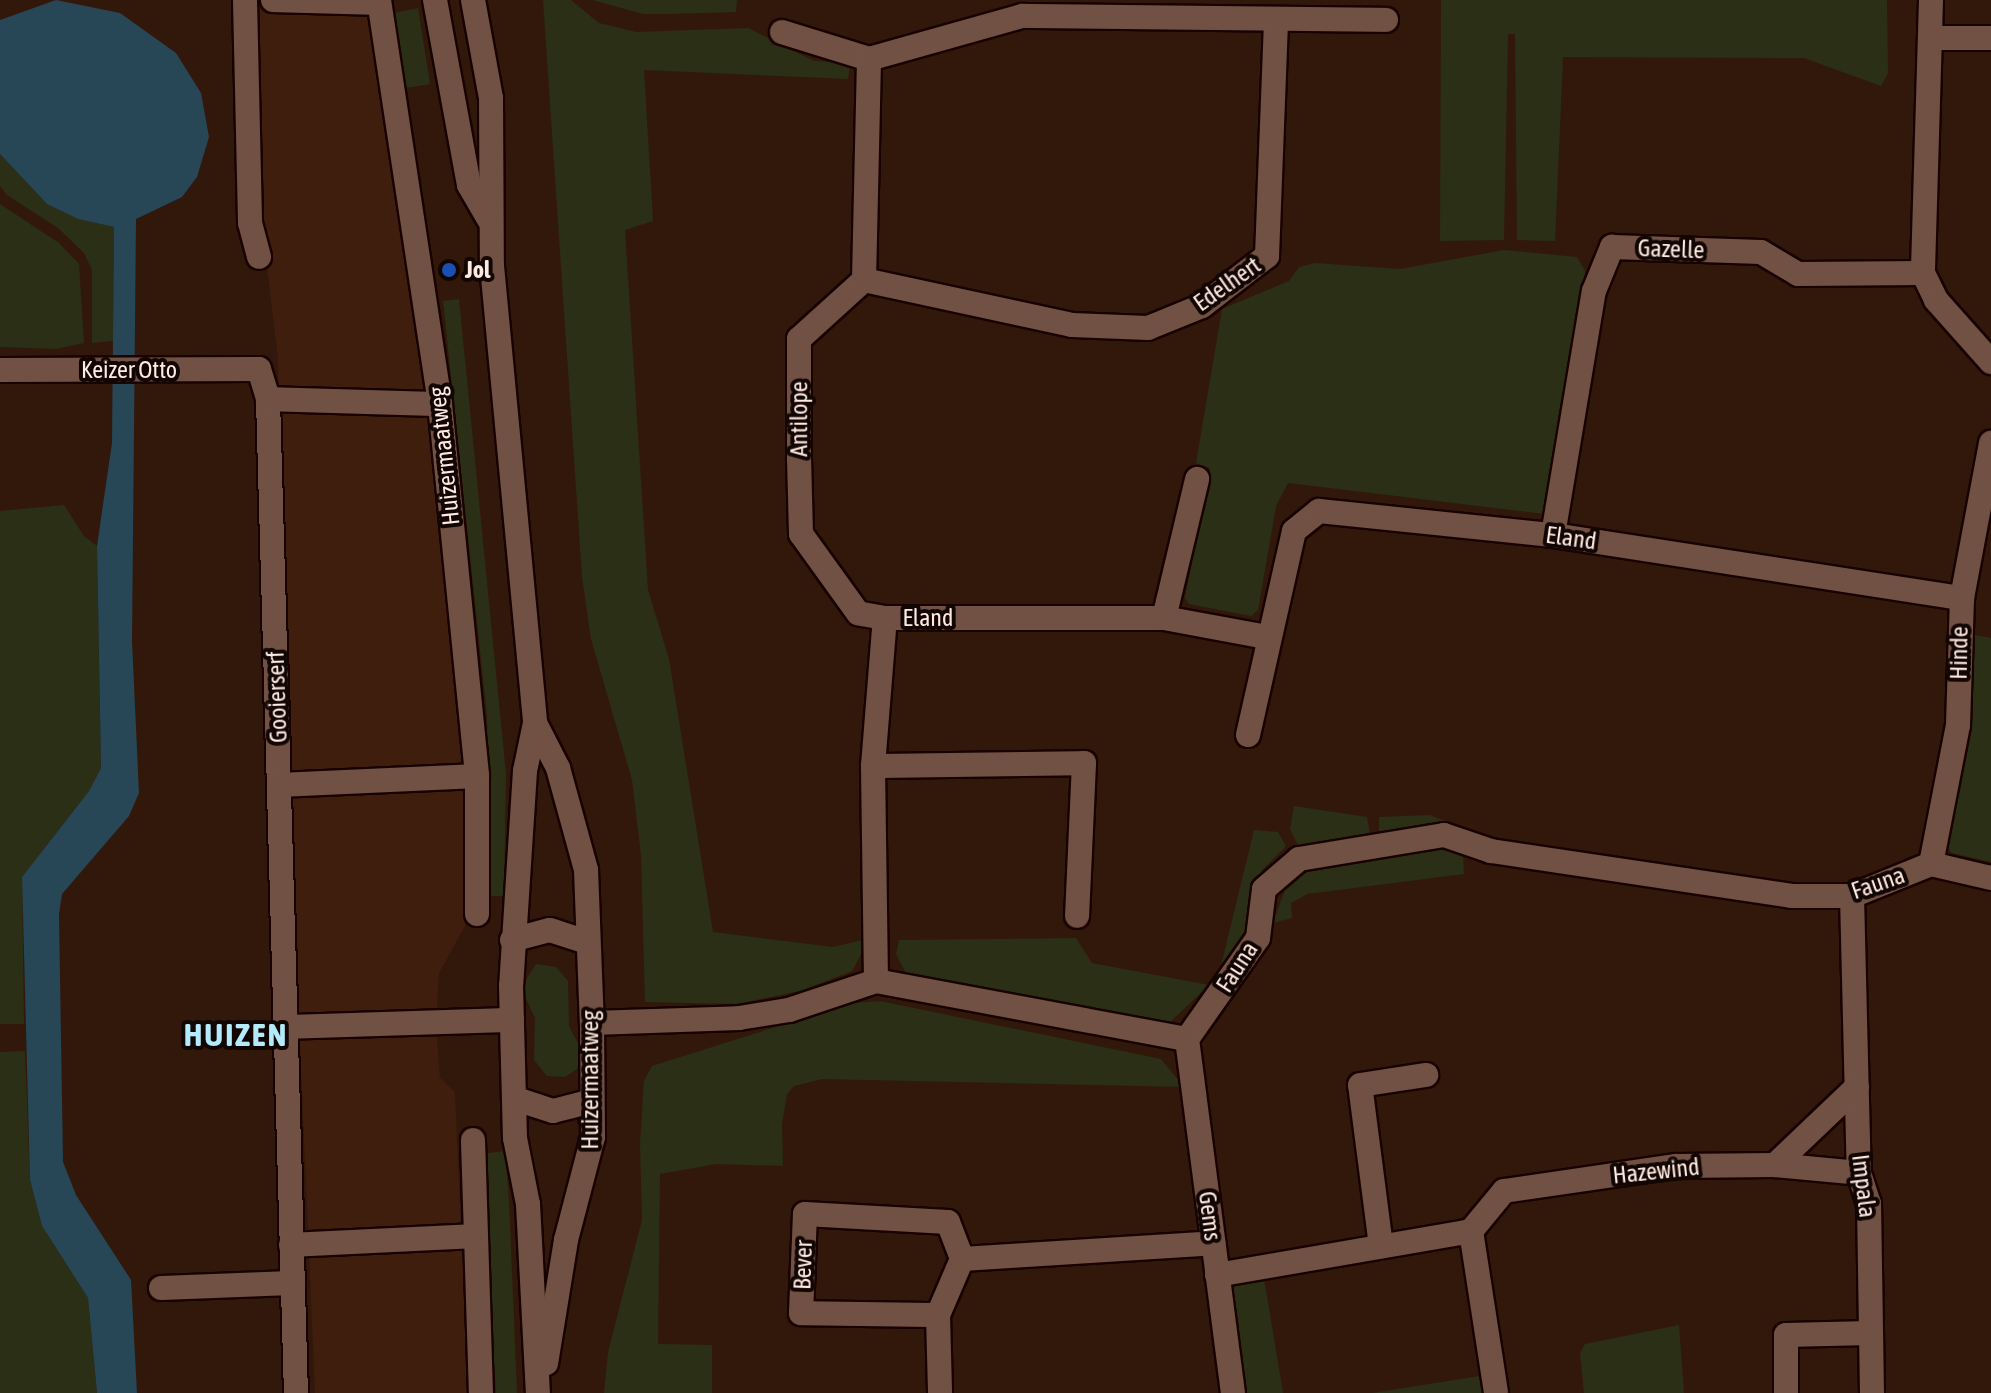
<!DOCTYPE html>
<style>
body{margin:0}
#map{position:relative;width:1991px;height:1393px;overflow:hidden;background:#32180b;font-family:"Asap Condensed",sans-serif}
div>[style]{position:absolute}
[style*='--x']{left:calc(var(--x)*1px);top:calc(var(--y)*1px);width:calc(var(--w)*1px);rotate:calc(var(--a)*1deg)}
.built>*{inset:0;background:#3f1e0d}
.green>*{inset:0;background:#2b2f16}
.water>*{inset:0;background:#274656}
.roads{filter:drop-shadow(2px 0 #180300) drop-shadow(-2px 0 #180300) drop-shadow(0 2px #180300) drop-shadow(0 -2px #180300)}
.street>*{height:24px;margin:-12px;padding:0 12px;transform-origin:12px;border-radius:12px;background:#715143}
.secondary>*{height:24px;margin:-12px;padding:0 12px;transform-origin:12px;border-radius:12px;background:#715143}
.dots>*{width:22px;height:22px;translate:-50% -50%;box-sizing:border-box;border:4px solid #120603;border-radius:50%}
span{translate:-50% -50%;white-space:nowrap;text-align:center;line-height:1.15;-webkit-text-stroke:8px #120603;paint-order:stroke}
.street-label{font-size:24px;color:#feeae2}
.poi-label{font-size:24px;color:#feeae2;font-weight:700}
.left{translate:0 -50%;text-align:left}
.district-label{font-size:32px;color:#b4ebfc;font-weight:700;letter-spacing:2px}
</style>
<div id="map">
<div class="built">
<i style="clip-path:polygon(257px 0,374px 0,422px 318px,469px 739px,465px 926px,439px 973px,436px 1028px,440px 1078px,455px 1092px,468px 1393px,315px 1393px,281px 605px,278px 358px,256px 176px)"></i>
</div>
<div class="green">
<i style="clip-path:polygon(543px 0,571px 0,599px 23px,636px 32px,748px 28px,814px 61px,850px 63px,848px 79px,644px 70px,653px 221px,625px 230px,648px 590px,669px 659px,713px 932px,833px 947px,870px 938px,852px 971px,800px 991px,736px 1004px,645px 1002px,641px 855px,632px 780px,591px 639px,582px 577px)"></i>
<i style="clip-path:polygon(593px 0,737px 0,736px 12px,669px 14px,643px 14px)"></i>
<i style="clip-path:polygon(1441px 0,1887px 0,1888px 73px,1881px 86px,1804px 58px,1563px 57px,1555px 241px,1517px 240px,1515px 34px,1508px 34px,1504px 240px,1440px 241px)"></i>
<i style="clip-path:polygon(418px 8px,430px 84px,406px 88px,394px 13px)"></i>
<i style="clip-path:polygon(0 154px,47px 204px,78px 219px,114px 227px,113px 341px,92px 343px,92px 270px,84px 253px,58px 228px,7px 195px,0 186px)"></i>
<i style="clip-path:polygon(0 204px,59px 243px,79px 264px,84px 343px,56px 349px,0 347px)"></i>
<i style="clip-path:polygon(1504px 250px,1577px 257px,1585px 271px,1581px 320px,1545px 514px,1288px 483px,1276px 506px,1258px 610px,1251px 616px,1189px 604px,1185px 598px,1210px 468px,1196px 463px,1222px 309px,1289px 281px,1299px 267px,1315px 263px,1400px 269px)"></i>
<i style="clip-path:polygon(459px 299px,506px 774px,504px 896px,488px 896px,487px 716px,443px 301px)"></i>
<i style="clip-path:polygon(64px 505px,84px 536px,97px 546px,101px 768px,89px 791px,22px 877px,24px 1024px,0 1024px,0 511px)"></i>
<i style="clip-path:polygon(1975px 635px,1991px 638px,1991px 862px,1952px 853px,1946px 845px,1971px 708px)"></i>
<i style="clip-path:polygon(1294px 806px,1367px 817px,1370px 834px,1298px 845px,1290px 829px)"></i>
<i style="clip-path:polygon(1430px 815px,1445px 821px,1379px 833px,1379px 817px)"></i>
<i style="clip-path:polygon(1254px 830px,1278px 832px,1286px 846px,1263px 869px,1245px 938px,1219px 974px)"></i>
<i style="clip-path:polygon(1442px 845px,1463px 854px,1464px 874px,1307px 894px,1291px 903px,1292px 918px,1273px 923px,1286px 887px,1311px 869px)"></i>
<i style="clip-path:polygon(1076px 938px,1092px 963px,1209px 985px,1165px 1027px,909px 979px,896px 954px,899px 940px)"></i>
<i style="clip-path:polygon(536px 964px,556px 967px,568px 981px,569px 1026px,581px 1049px,577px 1069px,565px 1077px,547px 1076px,534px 1060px,535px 1018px,521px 988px)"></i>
<i style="clip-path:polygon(880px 1001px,1161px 1059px,1184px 1087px,822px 1079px,794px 1086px,787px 1094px,782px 1124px,783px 1166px,716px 1164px,660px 1174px,658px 1344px,712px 1345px,712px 1393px,604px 1393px,608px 1352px,642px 1220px,640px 1144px,644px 1081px,652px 1066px,852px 1003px)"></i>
<i style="clip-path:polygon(25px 1051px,30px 1180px,42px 1226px,88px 1298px,97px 1393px,0 1393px,0 1052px)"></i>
<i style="clip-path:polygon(505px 1151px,509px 1201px,517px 1393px,496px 1393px,481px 1154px)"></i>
<i style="clip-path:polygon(1263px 1275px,1268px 1302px,1283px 1393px,1247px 1393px,1232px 1298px,1235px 1285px)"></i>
<i style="clip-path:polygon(1679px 1325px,1684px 1393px,1584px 1393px,1580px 1353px,1585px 1344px)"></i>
<i style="clip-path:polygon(1486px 1375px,1489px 1393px,1372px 1393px)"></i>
</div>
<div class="water">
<i style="clip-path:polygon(56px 0,120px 13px,176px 53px,201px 93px,209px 137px,197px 177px,182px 197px,136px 219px,132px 641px,139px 793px,129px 816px,62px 894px,59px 914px,63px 1162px,76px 1195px,131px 1280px,137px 1393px,97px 1393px,88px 1298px,42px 1226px,30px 1180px,22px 877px,89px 791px,101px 768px,97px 546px,112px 443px,114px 227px,78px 219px,47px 204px,0 154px,0 20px)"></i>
</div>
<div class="roads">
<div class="street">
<i style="--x:245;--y:0;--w:223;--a:88.7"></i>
<i style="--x:250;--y:223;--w:35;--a:75"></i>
<i style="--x:273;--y:0;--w:106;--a:1.6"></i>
<i style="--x:379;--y:0;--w:409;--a:81.4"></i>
<i style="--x:440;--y:404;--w:374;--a:84.3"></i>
<i style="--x:477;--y:776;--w:138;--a:90"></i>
<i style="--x:1931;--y:0;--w:273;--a:91.7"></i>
<i style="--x:1923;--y:273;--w:30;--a:64"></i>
<i style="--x:1936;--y:300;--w:83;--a:48.4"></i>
<i style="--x:782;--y:32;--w:91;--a:17.2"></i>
<i style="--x:1930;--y:38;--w:61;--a:0"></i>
<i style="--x:864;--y:280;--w:213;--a:12.2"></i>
<i style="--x:1072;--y:325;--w:76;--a:2.3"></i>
<i style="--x:1148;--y:328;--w:58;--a:-22.2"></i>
<i style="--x:1202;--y:306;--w:82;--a:-37.6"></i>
<i style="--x:1267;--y:256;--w:234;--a:-87.8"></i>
<i style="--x:0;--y:370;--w:259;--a:-0.2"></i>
<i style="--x:259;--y:369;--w:31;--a:73"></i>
<i style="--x:268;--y:399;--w:994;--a:88.39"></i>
<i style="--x:268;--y:399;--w:172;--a:1.7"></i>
<i style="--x:1553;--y:535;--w:247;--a:-80.5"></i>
<i style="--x:1594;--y:291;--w:48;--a:-67.8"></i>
<i style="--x:1612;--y:247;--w:149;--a:1.9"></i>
<i style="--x:1761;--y:252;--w:43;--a:30.7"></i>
<i style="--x:1798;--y:274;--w:125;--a:-0.5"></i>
<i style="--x:885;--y:618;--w:279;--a:0"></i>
<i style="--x:1164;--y:618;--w:143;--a:-76.6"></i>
<i style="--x:1164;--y:618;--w:105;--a:10.5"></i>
<i style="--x:1248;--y:735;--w:209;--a:-77.3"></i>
<i style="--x:1294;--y:531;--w:32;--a:-39"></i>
<i style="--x:1319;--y:511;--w:235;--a:5.9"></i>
<i style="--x:1553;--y:535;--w:414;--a:8.8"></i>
<i style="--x:873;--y:766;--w:211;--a:-0.8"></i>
<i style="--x:1084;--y:763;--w:153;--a:92.6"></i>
<i style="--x:280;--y:785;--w:197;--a:-2.6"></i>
<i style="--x:1931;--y:864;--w:142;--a:-79"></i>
<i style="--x:1958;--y:725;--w:127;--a:-88.2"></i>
<i style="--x:1962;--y:598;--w:158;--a:-79.4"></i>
<i style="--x:1852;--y:896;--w:277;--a:88.6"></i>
<i style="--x:1859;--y:1173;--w:32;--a:72"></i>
<i style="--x:1869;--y:1203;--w:190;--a:89.1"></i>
<i style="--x:876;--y:981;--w:215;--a:-90.8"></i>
<i style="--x:873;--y:766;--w:148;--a:-85.4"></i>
<i style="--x:885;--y:618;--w:27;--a:-170"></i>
<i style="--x:858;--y:613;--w:97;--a:-125.8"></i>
<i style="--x:801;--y:534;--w:74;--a:-91.5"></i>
<i style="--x:799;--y:460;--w:121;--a:-90"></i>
<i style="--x:799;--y:339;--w:88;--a:-42.2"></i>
<i style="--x:864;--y:280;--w:221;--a:-88.7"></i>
<i style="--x:869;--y:59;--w:159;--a:-15.7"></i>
<i style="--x:1022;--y:16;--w:364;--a:0.6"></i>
<i style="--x:592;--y:1023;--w:147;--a:-1.9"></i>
<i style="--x:739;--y:1018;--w:51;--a:-9.1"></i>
<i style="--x:789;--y:1010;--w:92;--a:-18.4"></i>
<i style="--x:876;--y:981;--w:316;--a:10.6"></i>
<i style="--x:1187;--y:1039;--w:123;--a:-54.9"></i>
<i style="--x:1258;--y:938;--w:49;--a:-83"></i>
<i style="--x:1264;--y:889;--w:46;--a:-40.6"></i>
<i style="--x:1299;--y:859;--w:147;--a:-9.4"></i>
<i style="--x:1444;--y:835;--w:50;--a:18.8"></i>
<i style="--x:1491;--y:851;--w:304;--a:8.5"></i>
<i style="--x:1792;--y:896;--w:60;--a:0"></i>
<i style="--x:1852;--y:896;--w:85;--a:-22.1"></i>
<i style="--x:1931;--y:864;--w:62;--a:13.1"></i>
<i style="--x:286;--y:1027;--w:226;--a:-1.8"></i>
<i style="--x:1187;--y:1039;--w:357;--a:82.6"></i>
<i style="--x:473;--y:1140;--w:253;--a:88.2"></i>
<i style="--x:1775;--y:1165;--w:113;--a:-43.6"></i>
<i style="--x:1471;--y:1231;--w:163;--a:81.2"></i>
<i style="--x:291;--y:1245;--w:184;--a:-2.8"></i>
<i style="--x:1381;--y:1246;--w:162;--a:-97.4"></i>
<i style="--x:1360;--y:1085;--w:67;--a:-8.6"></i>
<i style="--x:962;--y:1259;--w:252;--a:-3.6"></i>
<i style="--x:1217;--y:1275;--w:258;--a:-9.8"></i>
<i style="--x:1471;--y:1231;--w:52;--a:-50.5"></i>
<i style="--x:1504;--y:1191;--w:174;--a:-8.3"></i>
<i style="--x:1676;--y:1166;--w:99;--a:-0.6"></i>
<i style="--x:1775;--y:1165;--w:84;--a:5.4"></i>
<i style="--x:161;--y:1288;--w:131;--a:-2.2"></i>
<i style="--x:938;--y:1315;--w:137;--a:-179.2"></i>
<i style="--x:801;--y:1313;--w:99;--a:-87.7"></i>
<i style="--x:805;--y:1214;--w:143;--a:3.2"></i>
<i style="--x:948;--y:1222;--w:40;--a:69"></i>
<i style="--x:962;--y:1259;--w:61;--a:113.2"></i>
<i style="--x:938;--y:1315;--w:78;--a:88.5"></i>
<i style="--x:1786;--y:1393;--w:58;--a:-90"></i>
<i style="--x:1786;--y:1335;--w:84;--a:-1.4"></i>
</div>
<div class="secondary">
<i style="--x:435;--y:0;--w:188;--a:79.6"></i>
<i style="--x:469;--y:185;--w:39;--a:60"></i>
<i style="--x:473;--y:0;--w:100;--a:79.6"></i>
<i style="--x:491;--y:98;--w:168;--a:89.7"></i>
<i style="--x:492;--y:266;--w:459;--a:84.6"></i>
<i style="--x:535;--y:723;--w:49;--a:101.8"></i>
<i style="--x:525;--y:771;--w:215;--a:93.7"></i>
<i style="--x:511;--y:986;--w:152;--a:88.5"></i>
<i style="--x:515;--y:1138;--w:67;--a:78.9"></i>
<i style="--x:528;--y:1204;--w:189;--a:87"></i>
<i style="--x:535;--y:723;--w:51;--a:62.9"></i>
<i style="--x:558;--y:768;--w:106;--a:74.6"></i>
<i style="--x:586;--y:870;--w:153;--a:87.8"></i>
<i style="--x:592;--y:1023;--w:114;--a:89.5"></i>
<i style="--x:593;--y:1137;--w:106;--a:104.7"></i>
<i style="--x:566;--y:1240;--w:125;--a:99.2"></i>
<i style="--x:512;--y:940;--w:39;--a:-15"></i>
<i style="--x:550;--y:930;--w:40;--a:18"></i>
<i style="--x:516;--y:1099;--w:39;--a:18"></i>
<i style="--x:553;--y:1111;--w:40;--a:-14.4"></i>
</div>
</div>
<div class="dots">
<i style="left:449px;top:270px;background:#1a4fb4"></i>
</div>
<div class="street-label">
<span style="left:1671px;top:249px;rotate:2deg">Gazelle</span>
<span style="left:1227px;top:284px;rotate:-35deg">Edelhert</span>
<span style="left:129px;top:370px">Keizer Otto</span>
<span style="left:799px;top:419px;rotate:-90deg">Antilope</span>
<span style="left:444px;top:456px;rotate:-96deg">Huizermaatweg</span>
<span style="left:1571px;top:538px;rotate:8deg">Eland</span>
<span style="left:928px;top:618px">Eland</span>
<span style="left:1959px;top:653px;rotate:-89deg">Hinde</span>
<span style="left:277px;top:697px;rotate:-92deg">Gooierserf</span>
<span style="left:1878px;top:883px;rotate:-19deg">Fauna</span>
<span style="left:1237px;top:967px;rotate:-57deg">Fauna</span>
<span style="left:590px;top:1080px;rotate:-90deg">Huizermaatweg</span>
<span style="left:1656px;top:1171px;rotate:-6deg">Hazewind</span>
<span style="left:1864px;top:1186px;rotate:83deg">Impala</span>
<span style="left:1210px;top:1216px;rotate:83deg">Gems</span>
<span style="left:803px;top:1265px;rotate:-88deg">Bever</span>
</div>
<div class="poi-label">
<span class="left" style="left:465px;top:270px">Jol</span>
</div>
<div class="district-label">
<span style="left:236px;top:1035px">HUIZEN</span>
</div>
</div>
